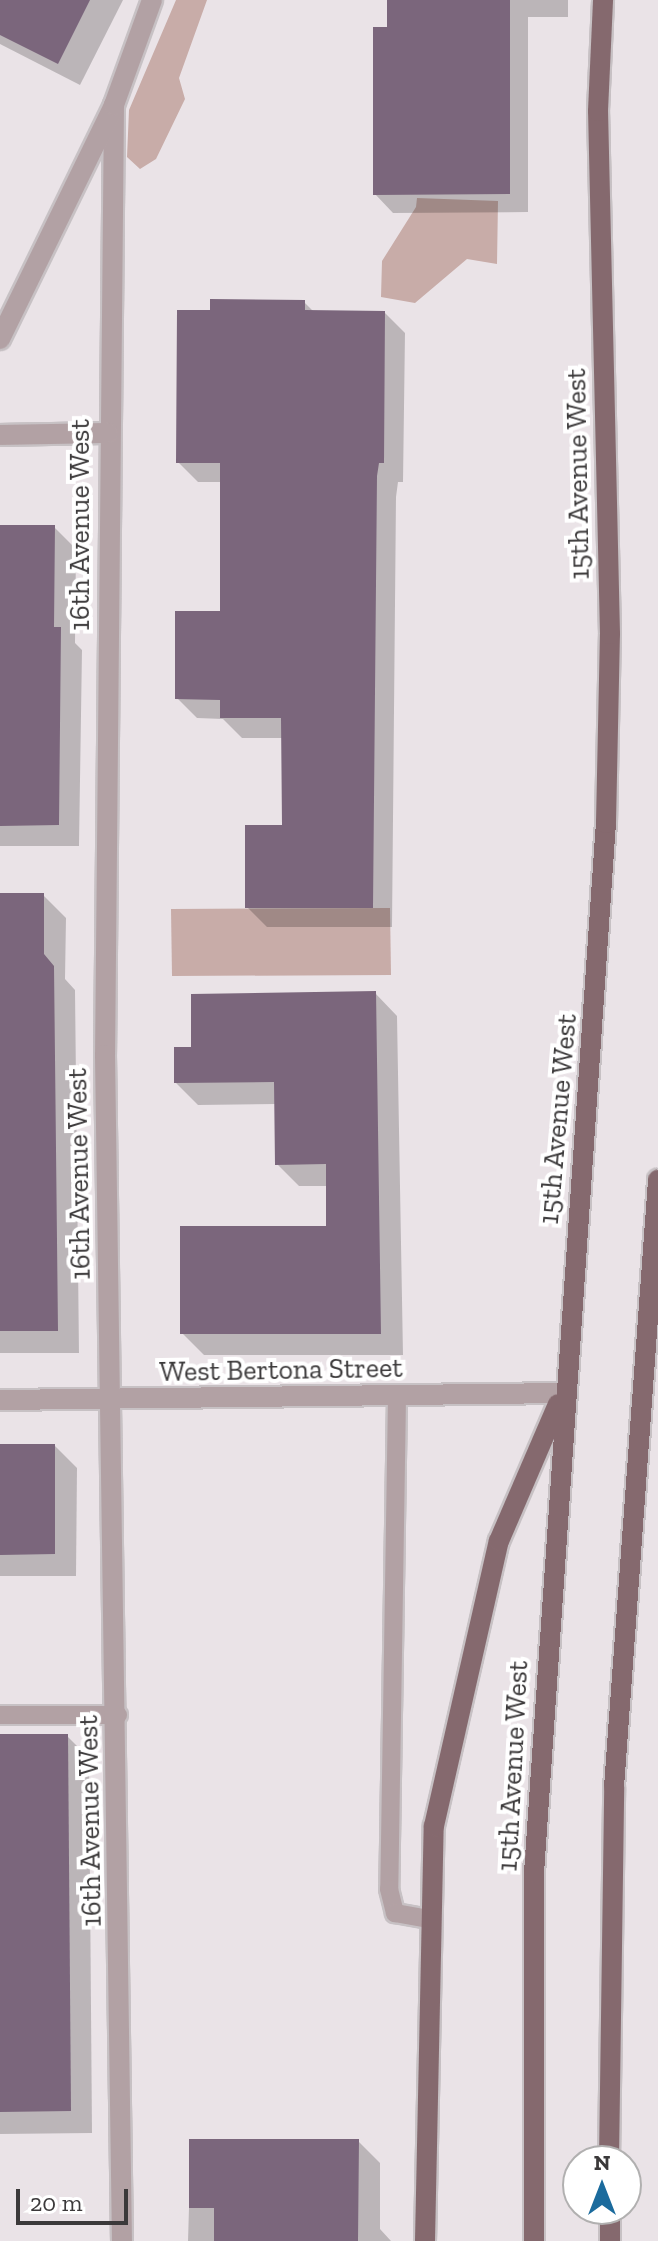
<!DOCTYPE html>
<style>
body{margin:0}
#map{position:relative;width:658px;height:2241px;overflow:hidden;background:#eae3e7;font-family:"Zilla Slab",serif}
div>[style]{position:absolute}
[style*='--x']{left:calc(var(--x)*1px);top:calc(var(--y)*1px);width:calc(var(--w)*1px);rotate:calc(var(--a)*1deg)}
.green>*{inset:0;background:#c8aca8}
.shadow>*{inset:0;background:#0003}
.building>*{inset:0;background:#7b667c}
.roads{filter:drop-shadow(2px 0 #c7c1c4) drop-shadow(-2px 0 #c7c1c4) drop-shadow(0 2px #c7c1c4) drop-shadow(0 -2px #c7c1c4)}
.service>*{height:18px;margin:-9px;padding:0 9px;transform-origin:9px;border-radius:9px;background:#b2a1a4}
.minor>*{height:20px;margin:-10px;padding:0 10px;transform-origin:10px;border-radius:10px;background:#b2a1a4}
.primary>*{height:20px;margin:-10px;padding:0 10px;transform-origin:10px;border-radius:10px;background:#85696e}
span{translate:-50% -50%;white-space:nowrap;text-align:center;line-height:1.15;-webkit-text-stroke:8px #fff;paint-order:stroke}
.street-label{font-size:28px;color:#3b393a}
.north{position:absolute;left:562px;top:2145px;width:80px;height:80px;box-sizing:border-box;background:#fff;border:2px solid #b1b0b0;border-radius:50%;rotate:0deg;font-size:22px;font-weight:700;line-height:32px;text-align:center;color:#3b393a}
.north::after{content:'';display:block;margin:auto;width:28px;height:36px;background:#1b6b9d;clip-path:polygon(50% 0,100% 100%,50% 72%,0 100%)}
.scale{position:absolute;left:16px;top:2189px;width:112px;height:36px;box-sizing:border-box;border:4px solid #3b393a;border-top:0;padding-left:10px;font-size:24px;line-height:28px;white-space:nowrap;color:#3b393a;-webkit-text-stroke:6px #fff;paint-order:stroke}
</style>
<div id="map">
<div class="green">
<i style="clip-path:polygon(176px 0,207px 0,179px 78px,185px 99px,156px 159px,140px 169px,127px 157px,129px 110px)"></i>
<i style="clip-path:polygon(417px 198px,498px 201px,497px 264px,467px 259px,415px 303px,381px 297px,382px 261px,416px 207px)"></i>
<i style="clip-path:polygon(390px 908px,391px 975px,172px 976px,171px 909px)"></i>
</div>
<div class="shadow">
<i style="clip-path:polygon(0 0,123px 0,80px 85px,0 44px)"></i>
<i style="clip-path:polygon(389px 0,568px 0,568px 17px,528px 17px,528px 212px,393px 213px,375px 194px)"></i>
<i style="clip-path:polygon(304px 302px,314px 312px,385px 313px,405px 333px,403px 482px,398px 482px,396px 497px,392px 927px,267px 927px,247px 907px,284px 827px,283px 738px,242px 738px,223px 719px,197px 718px,177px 698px,222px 613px,222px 482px,198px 482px,178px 462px,212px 312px)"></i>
<i style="clip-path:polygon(0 527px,54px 527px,76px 549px,75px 643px,82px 650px,79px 846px,0 846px)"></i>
<i style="clip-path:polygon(0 895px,43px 895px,66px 918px,65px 979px,75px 990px,79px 1353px,0 1353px)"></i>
<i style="clip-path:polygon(375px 993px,397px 1016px,403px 1355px,204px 1355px,182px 1333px,328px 1228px,328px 1186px,299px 1186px,277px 1164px,276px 1104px,198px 1105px,176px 1083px,193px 1049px)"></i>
<i style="clip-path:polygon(0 1446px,55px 1446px,77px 1468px,76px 1576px,0 1576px)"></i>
<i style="clip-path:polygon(0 1736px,67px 1736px,89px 1758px,92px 2133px,0 2134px)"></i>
<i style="clip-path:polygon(191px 2141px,358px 2141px,380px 2163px,380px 2229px,391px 2241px,188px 2241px)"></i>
</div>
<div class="building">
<i style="clip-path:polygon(0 0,90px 0,58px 64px,0 35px)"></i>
<i style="clip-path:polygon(387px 0,510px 0,510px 194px,373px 195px,373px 27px,387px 27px)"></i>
<i style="clip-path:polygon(210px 299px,305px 300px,305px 310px,385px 311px,384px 463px,379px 463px,377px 476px,373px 908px,245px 908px,245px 825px,282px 825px,281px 718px,220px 718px,220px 700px,175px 699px,175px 611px,220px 611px,220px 463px,176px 463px,177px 310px,210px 310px)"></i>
<i style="clip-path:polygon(0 525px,55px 525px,54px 627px,61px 627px,59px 825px,0 826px)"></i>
<i style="clip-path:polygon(0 893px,44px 893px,44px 954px,54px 966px,58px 1331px,0 1331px)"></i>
<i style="clip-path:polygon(376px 991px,381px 1334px,180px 1334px,180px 1226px,326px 1226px,326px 1164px,275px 1165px,274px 1082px,174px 1083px,174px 1047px,191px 1047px,191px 994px)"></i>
<i style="clip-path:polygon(0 1444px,55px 1444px,55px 1554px,0 1555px)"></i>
<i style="clip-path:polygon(0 1734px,68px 1734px,71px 2111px,0 2112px)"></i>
<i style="clip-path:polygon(189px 2139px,359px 2139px,358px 2241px,214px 2241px,214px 2208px,189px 2208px)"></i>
</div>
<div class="roads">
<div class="service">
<i style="--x:397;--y:1397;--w:492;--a:90.9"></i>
<i style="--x:389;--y:1889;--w:25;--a:76"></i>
<i style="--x:395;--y:1913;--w:36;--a:10"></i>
<i style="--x:0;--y:1715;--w:118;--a:0"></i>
</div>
<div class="minor">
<i style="--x:114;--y:105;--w:950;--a:90.54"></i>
<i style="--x:105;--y:1055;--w:1186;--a:89.18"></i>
<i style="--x:0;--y:339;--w:260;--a:-64"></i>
<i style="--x:114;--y:105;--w:112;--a:-70.1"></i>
<i style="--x:0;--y:435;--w:108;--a:-1.1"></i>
<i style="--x:0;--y:1400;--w:563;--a:-0.71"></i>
</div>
<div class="primary">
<i style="--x:609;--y:2161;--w:374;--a:-89.2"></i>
<i style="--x:614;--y:1787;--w:609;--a:-85.85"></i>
<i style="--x:610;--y:2209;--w:32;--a:90"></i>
<i style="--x:425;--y:2241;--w:415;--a:-88.8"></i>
<i style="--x:434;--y:1826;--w:292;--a:-77.2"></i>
<i style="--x:499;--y:1541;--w:149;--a:-66.7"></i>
<i style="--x:534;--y:2241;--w:368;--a:-90"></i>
<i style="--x:534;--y:1873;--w:1052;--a:-86.08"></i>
<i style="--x:606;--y:823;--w:189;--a:-88.8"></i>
<i style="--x:610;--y:634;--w:523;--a:-91.31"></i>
<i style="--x:598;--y:111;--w:111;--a:-87.4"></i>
</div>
</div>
<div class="street-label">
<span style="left:578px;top:474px;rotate:-91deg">15th Avenue West</span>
<span style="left:80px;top:525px;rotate:-90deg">16th Avenue West</span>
<span style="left:558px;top:1119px;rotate:-85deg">15th Avenue West</span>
<span style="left:79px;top:1174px;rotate:-91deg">16th Avenue West</span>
<span style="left:281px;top:1370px;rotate:-1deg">West Bertona Street</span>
<span style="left:513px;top:1766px;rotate:-87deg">15th Avenue West</span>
<span style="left:90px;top:1821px;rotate:-91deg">16th Avenue West</span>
</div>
<div class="north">N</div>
<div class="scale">20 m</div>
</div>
